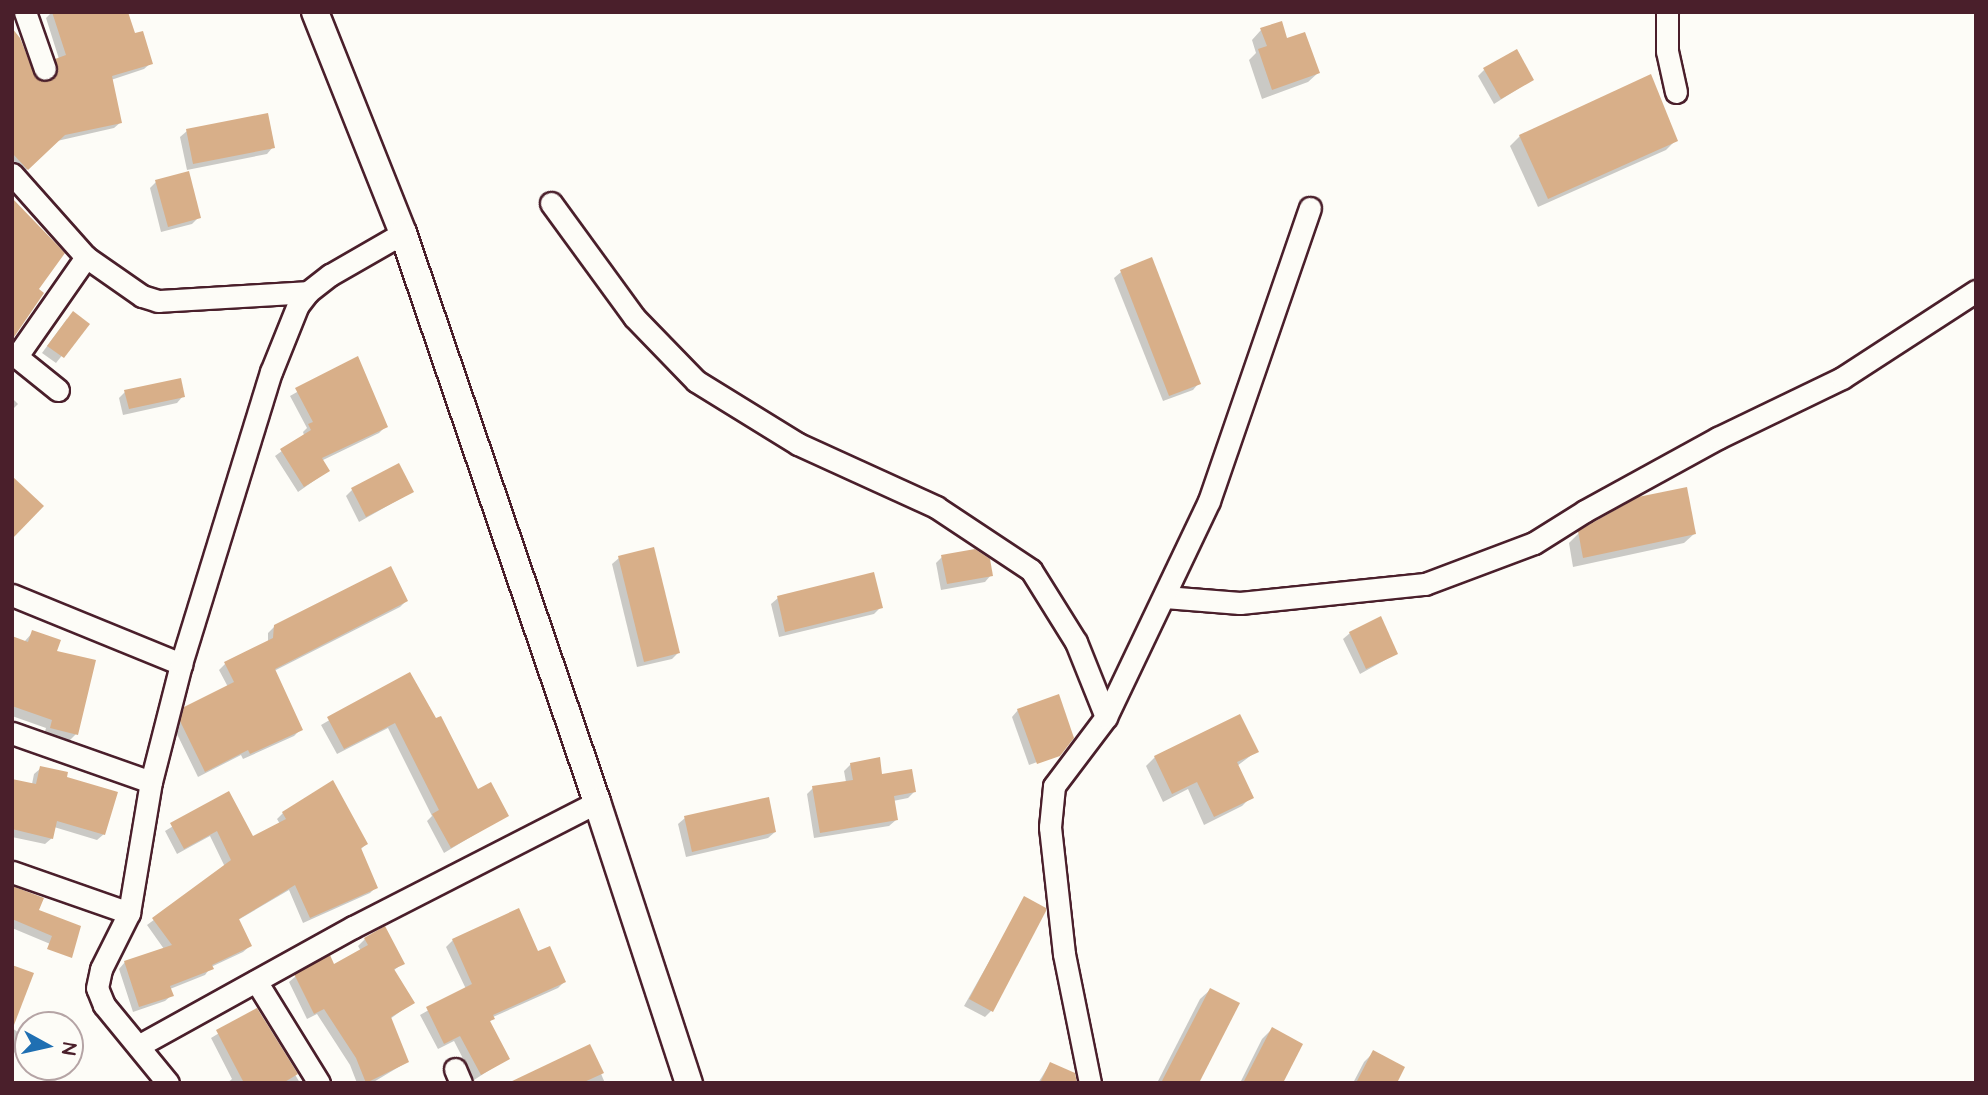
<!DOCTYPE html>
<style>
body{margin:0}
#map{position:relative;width:1988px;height:1095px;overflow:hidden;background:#fdfcf7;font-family:"Architects Daughter",sans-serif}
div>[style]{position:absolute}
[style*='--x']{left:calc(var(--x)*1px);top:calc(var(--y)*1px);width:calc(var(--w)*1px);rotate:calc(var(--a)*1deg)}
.shadow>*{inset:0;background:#0003}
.building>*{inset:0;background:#d8af89}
.roads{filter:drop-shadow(2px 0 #4a1f2b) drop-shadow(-2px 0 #4a1f2b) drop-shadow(0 2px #4a1f2b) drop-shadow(0 -2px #4a1f2b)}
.minor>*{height:21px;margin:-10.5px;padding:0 10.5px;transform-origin:10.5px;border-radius:10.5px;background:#fdfcf7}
.major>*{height:26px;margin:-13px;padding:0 13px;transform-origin:13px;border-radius:13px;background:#fdfcf7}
span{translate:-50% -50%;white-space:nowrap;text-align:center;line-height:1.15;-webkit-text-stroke:7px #fdfcf7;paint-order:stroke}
.frame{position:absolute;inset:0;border:14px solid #4a1f2b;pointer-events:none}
.north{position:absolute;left:14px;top:1011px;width:70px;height:70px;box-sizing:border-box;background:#fdfcf7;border:2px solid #b5a4a5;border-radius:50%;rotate:98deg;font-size:19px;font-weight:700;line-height:28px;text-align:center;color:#4a1f2b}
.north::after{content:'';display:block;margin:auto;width:24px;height:32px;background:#1f6fb2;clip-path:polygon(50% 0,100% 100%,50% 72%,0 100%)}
</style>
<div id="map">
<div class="shadow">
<i style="clip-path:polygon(52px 12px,127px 12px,134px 36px,151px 63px,144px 69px,111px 80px,121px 122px,114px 128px,57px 141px,21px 175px,12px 165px,12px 42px,35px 80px,51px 82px,50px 67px,59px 59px,46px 18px)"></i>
<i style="clip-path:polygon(1261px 30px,1286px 41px,1318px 73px,1308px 82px,1262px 99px,1249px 60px,1256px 53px,1252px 40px)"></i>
<i style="clip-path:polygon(1484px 70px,1532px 80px,1494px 104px,1478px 76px)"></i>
<i style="clip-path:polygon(1650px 76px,1676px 140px,1666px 150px,1538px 207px,1510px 146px,1520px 136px)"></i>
<i style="clip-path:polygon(187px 131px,273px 147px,267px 154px,187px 170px,180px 137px)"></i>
<i style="clip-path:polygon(156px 182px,199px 217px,192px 224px,161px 232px,150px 188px)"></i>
<i style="clip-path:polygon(1151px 260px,1199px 383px,1193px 390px,1163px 401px,1114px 278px,1121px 272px)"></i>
<i style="clip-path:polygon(67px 319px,87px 324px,56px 363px,42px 353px)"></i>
<i style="clip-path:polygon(357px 358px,386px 426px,379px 433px,321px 461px,328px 471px,298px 492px,275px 456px,304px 435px,303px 432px,307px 428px,290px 396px)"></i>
<i style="clip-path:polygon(125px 392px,183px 396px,177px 403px,123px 415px,119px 398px)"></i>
<i style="clip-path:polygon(12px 398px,18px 404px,12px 410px)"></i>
<i style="clip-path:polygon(352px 490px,412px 492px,359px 522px,346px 496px)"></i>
<i style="clip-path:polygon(1579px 533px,1694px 534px,1684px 543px,1573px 567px,1569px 543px)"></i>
<i style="clip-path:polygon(942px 557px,991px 575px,985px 582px,941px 590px,936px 563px)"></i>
<i style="clip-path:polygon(619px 558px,678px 653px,672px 659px,637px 667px,612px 564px)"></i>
<i style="clip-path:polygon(778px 598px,881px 607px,874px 614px,779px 637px,771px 604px)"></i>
<i style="clip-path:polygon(406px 601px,400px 607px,274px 671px,300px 730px,294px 736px,243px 759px,241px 755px,198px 777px,174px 728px,178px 715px,185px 709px,228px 687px,219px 670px,225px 664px,268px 643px,268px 633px,275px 626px)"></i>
<i style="clip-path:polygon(33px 632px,55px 652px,76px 734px,69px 741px,44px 735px,46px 728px,12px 716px,12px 638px,24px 642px)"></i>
<i style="clip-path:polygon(1350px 633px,1396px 654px,1360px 674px,1343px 639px)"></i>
<i style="clip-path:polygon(409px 674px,478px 791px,507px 815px,444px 853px,427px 821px,432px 816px,388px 728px,337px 754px,321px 725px)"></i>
<i style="clip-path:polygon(1018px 710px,1059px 754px,1029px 765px,1012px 717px)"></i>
<i style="clip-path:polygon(1257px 751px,1237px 766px,1251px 797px,1242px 806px,1204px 825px,1188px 789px,1163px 802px,1146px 766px,1155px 757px)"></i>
<i style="clip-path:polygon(851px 764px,914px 792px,908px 798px,893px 801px,896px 820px,889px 826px,814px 838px,807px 794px,813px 788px,846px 782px,844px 771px)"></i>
<i style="clip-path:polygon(41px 768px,65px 778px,104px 834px,97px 840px,54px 827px,52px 838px,45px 844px,12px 837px,12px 780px,32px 784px,34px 774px)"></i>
<i style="clip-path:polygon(228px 793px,253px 838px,280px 824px,277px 819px,283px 813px,366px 844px,360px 850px,376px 887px,370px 893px,303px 923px,289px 890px,238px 920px,250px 946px,243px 952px,211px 967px,205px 975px,170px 989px,172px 995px,165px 1001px,133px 1012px,119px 969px,125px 962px,164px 949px,147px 925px,225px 867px,210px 836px,177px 854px,165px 831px)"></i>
<i style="clip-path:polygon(685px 818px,775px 832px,768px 838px,686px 857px,678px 824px)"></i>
<i style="clip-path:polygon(12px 886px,36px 911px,67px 951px,12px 928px)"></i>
<i style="clip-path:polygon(1025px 898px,991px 1011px,985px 1017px,964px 1006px)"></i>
<i style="clip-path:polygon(384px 929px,403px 963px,393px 971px,412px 1003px,390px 1019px,407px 1062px,372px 1083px,357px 1083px,350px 1065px,317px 1014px,307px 1019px,289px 982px,296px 976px,333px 966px,361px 951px,358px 946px,365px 939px)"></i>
<i style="clip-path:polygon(453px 940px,538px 954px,564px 982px,558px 988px,493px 1017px,489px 1023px,508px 1058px,474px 1080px,454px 1041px,438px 1049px,420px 1015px,466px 989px,446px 947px)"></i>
<i style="clip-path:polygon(1210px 990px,1197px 1083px,1157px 1083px,1200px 999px)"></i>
<i style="clip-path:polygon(257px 1010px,300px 1083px,227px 1083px,232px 1079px,211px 1038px)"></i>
<i style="clip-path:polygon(12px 1028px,25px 1037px,12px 1056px)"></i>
<i style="clip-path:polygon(1272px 1029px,1282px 1083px,1240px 1083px,1262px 1039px)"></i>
<i style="clip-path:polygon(589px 1046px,605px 1083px,517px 1083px)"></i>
<i style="clip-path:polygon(1374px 1052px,1395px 1083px,1353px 1083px,1364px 1062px)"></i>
<i style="clip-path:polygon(1050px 1064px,1069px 1083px,1038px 1083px)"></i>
</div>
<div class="building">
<i style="clip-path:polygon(52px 12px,128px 12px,135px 33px,143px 31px,153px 64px,112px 76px,122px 123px,65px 135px,28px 170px,12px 153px,12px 28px,20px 38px,36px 78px,50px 81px,58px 72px,55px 59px,66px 55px)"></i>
<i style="clip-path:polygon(1282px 21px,1287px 38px,1305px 32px,1320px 73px,1272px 90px,1258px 49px,1267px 46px,1260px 28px)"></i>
<i style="clip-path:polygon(1517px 49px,1534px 80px,1501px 99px,1483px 68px)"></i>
<i style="clip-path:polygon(1651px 74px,1678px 141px,1548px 199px,1519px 135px)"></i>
<i style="clip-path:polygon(268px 113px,275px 148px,193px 164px,186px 129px)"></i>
<i style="clip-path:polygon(189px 171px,201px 218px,168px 227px,155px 180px)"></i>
<i style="clip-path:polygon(12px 198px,65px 253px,39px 289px,44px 293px,12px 340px)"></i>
<i style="clip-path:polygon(1152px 257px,1201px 384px,1169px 396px,1120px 270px)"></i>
<i style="clip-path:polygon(73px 311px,90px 324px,64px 358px,47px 346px)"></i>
<i style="clip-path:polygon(358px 356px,388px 427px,322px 458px,330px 471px,304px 487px,280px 449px,311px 430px,308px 424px,313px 422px,295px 388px)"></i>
<i style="clip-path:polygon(181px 378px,185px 397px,129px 409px,124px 390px)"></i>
<i style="clip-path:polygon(399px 463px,414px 492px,366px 517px,351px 488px)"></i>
<i style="clip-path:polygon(12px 476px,44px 506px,12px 539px)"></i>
<i style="clip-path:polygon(1687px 487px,1696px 534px,1583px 558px,1578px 531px,1638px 497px)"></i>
<i style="clip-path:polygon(654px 547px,680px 653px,644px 662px,618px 556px)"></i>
<i style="clip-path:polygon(975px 549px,990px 559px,993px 576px,947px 584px,941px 555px)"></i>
<i style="clip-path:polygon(391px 566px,408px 601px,275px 669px,303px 730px,250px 754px,248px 750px,205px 772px,180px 721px,184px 707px,234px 682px,224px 662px,273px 638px,274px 625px)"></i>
<i style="clip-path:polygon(874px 572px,883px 608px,785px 632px,777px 596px)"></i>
<i style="clip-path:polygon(1381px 616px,1398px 654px,1366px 669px,1349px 632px)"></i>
<i style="clip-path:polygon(32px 630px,61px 640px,57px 651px,96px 660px,78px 735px,50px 728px,52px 720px,12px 706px,12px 636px,28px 642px)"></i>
<i style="clip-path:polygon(410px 672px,436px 718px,441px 716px,478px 789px,491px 782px,509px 816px,451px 848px,432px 814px,439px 810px,395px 723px,344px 749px,327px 717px)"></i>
<i style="clip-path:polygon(1059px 694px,1074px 738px,1060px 756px,1037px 764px,1017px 709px)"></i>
<i style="clip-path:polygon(1240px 714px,1259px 752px,1237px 762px,1254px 798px,1214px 817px,1197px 782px,1172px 794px,1154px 756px)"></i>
<i style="clip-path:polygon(880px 757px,882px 774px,912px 769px,916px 792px,894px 796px,898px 820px,820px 833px,812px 786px,853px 780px,850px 763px)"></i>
<i style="clip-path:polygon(40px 766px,68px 772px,67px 777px,118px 792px,105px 835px,57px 821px,53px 839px,12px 829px,12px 779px,36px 784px)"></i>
<i style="clip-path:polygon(333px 780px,368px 844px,361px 848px,378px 888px,310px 918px,295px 885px,239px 919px,252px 946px,212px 965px,214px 969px,170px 986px,174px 996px,139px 1007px,124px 961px,172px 945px,152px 918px,231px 860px,217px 831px,184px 849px,170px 823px,229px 791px,253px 836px,286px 819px,282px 812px)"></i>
<i style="clip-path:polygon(769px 797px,776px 832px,692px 852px,684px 816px)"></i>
<i style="clip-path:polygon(12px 886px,44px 898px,39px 910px,81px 926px,72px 958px,47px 949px,52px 936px,12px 919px)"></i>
<i style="clip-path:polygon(1024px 896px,1046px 908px,1046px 911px,993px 1012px,969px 999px)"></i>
<i style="clip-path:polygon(519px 908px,538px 951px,550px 946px,566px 982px,493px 1015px,495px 1019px,490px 1021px,510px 1059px,481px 1075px,460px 1036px,444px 1044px,426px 1007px,472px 984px,452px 939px)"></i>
<i style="clip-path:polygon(385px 926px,405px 964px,394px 969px,415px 1003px,391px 1017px,409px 1062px,366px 1083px,356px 1058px,324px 1009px,314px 1014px,294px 974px,330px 955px,334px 964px,368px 945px,364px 938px)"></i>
<i style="clip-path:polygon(12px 965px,34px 973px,14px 1025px,12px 1024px)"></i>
<i style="clip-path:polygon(1210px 988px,1240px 1003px,1199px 1083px,1161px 1083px)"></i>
<i style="clip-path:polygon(257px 1008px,298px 1074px,283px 1083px,244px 1083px,216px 1030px)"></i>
<i style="clip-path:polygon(1272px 1027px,1303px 1044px,1283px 1083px,1243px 1083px)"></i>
<i style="clip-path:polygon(590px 1044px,604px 1073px,582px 1083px,508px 1083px)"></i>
<i style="clip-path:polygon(1373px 1050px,1405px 1067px,1397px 1083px,1356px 1083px)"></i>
<i style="clip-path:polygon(1050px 1062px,1075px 1073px,1077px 1083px,1040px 1083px)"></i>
</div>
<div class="roads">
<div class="minor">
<i style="--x:25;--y:12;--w:60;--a:70.7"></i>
<i style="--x:1667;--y:12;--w:39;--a:90"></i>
<i style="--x:1667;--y:51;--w:42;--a:77.6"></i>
<i style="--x:12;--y:174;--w:111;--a:48.3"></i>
<i style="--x:86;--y:257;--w:68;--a:34.9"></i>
<i style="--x:142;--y:296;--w:17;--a:17"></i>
<i style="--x:158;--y:301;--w:150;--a:-3.4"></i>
<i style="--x:551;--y:203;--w:141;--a:53.9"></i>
<i style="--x:634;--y:317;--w:89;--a:45.9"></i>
<i style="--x:696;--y:381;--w:120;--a:31.7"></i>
<i style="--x:798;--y:444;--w:152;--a:24.5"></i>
<i style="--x:936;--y:507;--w:114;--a:33.6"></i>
<i style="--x:1031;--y:570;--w:85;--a:58"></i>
<i style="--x:1076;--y:642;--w:81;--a:68.2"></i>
<i style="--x:12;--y:353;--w:59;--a:38.8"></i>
<i style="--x:17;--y:356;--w:121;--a:-55.1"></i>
<i style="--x:12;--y:595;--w:183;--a:22.2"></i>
<i style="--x:1165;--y:597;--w:75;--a:4.6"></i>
<i style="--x:1240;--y:603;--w:186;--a:-5.9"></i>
<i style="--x:1425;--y:584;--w:116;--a:-20.6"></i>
<i style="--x:1534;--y:543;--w:60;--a:-32.1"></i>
<i style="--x:1585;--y:511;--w:152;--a:-28.8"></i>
<i style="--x:1718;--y:438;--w:138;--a:-25.8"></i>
<i style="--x:1842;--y:378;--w:160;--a:-33"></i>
<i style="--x:12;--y:733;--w:147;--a:19.4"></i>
<i style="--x:12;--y:872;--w:124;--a:19.3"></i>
<i style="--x:256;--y:981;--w:120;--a:58.3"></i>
<i style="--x:140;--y:1045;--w:244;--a:-29"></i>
<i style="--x:353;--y:927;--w:274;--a:-27.1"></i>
<i style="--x:455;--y:1069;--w:15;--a:67"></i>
<i style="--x:168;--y:1083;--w:101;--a:-129.4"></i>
<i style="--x:104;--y:1005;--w:18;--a:-112"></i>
<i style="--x:97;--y:988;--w:19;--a:-78"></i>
<i style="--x:101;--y:969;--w:63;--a:-63.4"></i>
<i style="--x:129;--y:913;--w:133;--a:-80.5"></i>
<i style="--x:151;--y:782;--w:122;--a:-75.7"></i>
<i style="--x:181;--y:664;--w:306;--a:-72.9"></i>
<i style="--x:271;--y:372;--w:72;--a:-68.1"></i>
<i style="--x:298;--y:305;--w:16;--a:-52"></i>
<i style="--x:308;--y:292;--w:28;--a:-38"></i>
<i style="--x:330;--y:275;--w:84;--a:-29.9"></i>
<i style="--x:1090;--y:1083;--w:132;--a:-101.4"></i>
<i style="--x:1064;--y:954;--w:128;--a:-96.3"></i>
<i style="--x:1050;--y:827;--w:41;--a:-84.4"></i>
<i style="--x:1054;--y:786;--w:86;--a:-53"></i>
<i style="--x:1106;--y:717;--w:239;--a:-64.5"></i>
<i style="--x:1209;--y:501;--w:310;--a:-71"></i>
</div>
<div class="major">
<i style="--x:315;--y:12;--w:238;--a:68.3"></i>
<i style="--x:403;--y:233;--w:601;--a:71.17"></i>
<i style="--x:597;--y:802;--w:296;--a:71.9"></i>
</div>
</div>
<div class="frame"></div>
<div class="north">N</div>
</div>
